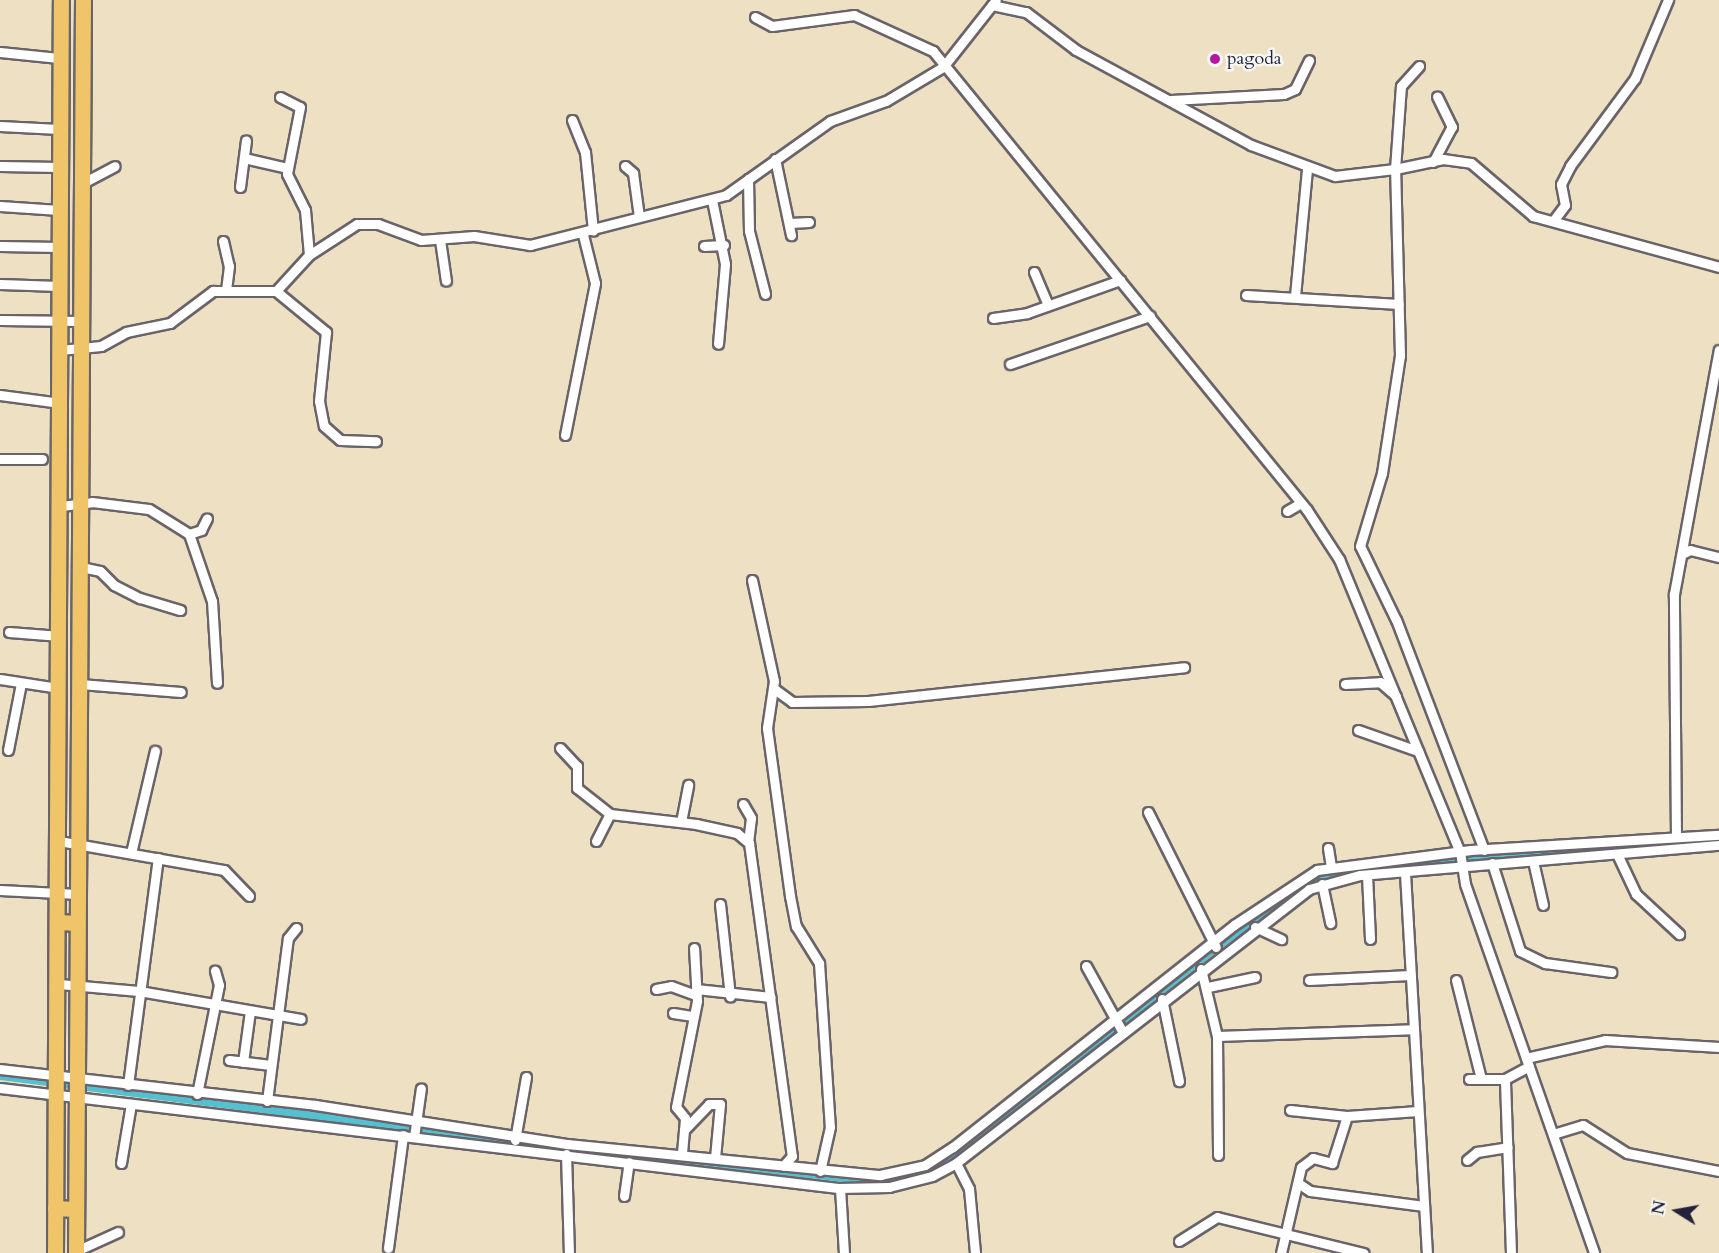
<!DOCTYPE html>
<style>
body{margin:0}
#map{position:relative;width:1719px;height:1253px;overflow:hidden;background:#eee0c2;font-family:Cardo,serif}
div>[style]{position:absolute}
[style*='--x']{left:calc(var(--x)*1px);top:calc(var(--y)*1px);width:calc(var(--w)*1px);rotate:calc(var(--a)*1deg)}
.canal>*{height:8px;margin:-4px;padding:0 4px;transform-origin:4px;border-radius:4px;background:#55c0d0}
.roads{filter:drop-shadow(2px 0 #69646a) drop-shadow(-2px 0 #69646a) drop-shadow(0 2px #69646a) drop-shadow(0 -2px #69646a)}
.minor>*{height:9px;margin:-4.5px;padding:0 4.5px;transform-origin:4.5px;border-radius:4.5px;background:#fff}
.primary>*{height:15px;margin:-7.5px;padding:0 7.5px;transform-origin:7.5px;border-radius:7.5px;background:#f0c469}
.trunk>*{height:15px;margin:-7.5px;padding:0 7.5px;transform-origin:7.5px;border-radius:7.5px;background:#f0c469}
.dots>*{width:16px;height:16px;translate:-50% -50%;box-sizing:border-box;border:3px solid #f6f6f2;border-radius:50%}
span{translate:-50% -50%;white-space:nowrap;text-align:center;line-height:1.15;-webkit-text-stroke:5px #f6f6f2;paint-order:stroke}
.poi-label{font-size:18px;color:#22223b}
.left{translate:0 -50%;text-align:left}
.north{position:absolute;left:1647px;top:1181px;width:60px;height:60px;-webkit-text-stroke:4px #f6f6f2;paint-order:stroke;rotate:281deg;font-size:16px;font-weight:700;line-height:24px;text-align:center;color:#22223b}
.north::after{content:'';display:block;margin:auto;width:21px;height:27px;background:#22223b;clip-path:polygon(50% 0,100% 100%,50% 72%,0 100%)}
</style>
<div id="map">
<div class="canal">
<i style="--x:1367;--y:868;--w:353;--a:-4.5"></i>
<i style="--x:0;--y:1076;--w:566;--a:7.2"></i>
<i style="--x:626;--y:1154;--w:247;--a:6.3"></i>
<i style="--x:872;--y:1181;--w:71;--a:-13.8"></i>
<i style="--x:941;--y:1164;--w:359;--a:-38.2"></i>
<i style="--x:1223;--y:942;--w:108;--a:-35.2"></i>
<i style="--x:1311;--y:880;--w:30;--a:-20"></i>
</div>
<div class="roads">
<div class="minor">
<i style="--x:992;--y:5;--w:35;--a:12"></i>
<i style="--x:1026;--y:12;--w:63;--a:37.2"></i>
<i style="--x:1076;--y:50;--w:199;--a:28.5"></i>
<i style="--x:1251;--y:145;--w:90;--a:20.3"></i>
<i style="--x:1335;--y:176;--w:60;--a:-6.7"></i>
<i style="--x:1395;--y:169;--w:83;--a:-85.9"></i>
<i style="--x:1401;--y:86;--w:27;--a:-48"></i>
<i style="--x:755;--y:17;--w:19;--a:28"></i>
<i style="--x:772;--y:26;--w:83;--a:-7.6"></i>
<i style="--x:854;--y:15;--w:87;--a:24.5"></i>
<i style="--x:933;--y:51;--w:592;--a:50.83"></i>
<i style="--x:1307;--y:510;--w:59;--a:56.9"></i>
<i style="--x:1339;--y:559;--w:317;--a:67.6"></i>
<i style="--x:1460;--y:852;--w:32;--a:81"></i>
<i style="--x:1465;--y:884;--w:391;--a:70.7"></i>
<i style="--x:0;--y:52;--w:59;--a:5.8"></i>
<i style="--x:280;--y:97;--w:22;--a:27"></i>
<i style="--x:300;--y:107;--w:68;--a:101"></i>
<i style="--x:287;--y:174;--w:40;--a:63.4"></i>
<i style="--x:305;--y:210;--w:45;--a:84.9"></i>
<i style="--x:1171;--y:100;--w:113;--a:-3"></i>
<i style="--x:1284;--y:94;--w:12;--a:-24"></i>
<i style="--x:1295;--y:89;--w:32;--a:-64"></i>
<i style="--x:572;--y:120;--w:35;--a:68"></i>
<i style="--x:585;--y:152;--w:79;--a:84.2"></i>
<i style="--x:0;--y:126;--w:59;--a:2.9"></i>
<i style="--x:244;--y:158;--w:44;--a:13.1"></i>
<i style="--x:775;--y:159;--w:78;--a:78.1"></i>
<i style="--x:1433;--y:162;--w:40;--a:-62"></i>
<i style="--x:1452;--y:127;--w:34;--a:-116"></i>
<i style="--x:0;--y:166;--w:59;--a:1"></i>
<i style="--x:625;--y:166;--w:11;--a:41"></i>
<i style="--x:633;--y:173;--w:44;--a:82.2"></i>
<i style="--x:748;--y:179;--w:52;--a:88.9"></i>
<i style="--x:749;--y:231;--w:65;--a:75.7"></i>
<i style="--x:81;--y:184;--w:38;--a:-28"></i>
<i style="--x:240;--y:187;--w:47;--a:-82.7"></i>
<i style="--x:712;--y:200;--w:65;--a:78.5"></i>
<i style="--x:725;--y:264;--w:80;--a:95"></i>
<i style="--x:0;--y:206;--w:59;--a:3.9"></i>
<i style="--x:1553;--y:221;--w:20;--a:-53"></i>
<i style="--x:1565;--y:205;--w:21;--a:-101"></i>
<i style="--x:1561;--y:184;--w:20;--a:-63"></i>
<i style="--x:1570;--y:166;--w:109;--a:-53.5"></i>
<i style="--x:1635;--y:78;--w:85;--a:-67.1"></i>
<i style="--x:790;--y:223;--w:19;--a:-3"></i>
<i style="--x:440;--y:240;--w:41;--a:81.7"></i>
<i style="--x:223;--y:241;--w:26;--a:77"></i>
<i style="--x:229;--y:266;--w:24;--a:97"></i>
<i style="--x:0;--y:246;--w:59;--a:1"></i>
<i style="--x:704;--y:246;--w:20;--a:-3"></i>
<i style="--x:1034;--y:272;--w:36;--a:67"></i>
<i style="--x:0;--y:284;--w:59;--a:1.9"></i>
<i style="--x:276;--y:291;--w:65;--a:39.4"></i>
<i style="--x:326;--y:332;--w:69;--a:95.8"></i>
<i style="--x:319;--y:401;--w:25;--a:79"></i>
<i style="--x:324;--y:426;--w:21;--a:41"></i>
<i style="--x:340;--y:440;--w:36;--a:2"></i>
<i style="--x:1246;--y:295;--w:153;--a:3.4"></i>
<i style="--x:1295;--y:296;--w:129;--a:-84.6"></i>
<i style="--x:993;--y:318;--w:34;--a:-8"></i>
<i style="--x:1027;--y:313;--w:99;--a:-19.5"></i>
<i style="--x:0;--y:320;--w:81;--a:0.7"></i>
<i style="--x:60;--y:350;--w:41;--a:-5.6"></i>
<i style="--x:101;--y:346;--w:29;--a:-29"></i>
<i style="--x:126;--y:332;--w:45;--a:-11.6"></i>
<i style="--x:170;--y:323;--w:54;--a:-36.7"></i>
<i style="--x:213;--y:291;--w:63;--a:0"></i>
<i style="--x:276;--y:291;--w:49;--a:-47.5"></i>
<i style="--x:309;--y:255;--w:57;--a:-32.9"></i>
<i style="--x:357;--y:224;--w:21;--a:0"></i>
<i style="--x:378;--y:224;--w:46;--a:20.4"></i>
<i style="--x:421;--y:240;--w:53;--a:-4.3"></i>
<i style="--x:474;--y:236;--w:57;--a:9.1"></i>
<i style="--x:530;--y:245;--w:202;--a:-14.3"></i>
<i style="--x:726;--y:195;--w:128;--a:-35.4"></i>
<i style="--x:830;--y:121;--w:59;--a:-19.7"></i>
<i style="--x:886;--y:101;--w:66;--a:-30.8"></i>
<i style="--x:943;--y:67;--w:85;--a:-51.7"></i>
<i style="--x:1010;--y:364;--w:148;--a:-18.9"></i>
<i style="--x:0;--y:395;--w:61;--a:7.6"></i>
<i style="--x:565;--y:435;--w:155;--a:-78.8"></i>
<i style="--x:595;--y:283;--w:49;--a:-104"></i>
<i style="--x:0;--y:459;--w:42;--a:0"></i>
<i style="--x:61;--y:506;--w:31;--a:-7"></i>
<i style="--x:92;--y:502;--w:57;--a:7"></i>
<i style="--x:149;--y:509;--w:47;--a:32"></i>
<i style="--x:189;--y:534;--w:71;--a:71.1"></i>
<i style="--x:212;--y:601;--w:82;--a:86.5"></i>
<i style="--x:1287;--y:511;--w:16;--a:-30"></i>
<i style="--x:189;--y:534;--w:13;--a:-18"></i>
<i style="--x:201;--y:530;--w:13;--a:-63"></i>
<i style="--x:1682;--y:554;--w:9;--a:-27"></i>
<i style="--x:1690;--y:550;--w:30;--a:14"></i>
<i style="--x:81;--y:567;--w:19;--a:12"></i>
<i style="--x:100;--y:571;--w:20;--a:45"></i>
<i style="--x:114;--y:585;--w:29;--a:27"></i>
<i style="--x:140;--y:598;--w:42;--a:16.7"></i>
<i style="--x:752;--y:580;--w:103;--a:77.7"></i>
<i style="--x:774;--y:681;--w:48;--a:98.5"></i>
<i style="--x:767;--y:728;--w:170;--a:82.2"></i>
<i style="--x:790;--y:896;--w:31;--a:79"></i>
<i style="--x:796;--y:926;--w:44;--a:58.1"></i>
<i style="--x:819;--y:963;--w:164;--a:86.2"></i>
<i style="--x:830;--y:1127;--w:45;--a:102.8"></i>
<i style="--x:9;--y:632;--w:51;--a:4.5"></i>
<i style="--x:0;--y:679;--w:60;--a:8.7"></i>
<i style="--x:80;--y:684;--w:101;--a:4.5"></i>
<i style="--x:1345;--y:684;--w:35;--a:-3"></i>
<i style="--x:1380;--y:682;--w:21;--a:41"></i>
<i style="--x:773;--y:688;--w:24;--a:36"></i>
<i style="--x:792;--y:702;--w:76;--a:-0.8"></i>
<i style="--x:868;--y:701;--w:318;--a:-6.1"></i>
<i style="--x:1358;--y:730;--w:64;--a:19.3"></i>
<i style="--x:560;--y:748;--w:25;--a:47"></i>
<i style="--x:577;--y:766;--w:22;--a:90"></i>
<i style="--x:577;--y:788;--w:42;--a:38.2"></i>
<i style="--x:610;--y:814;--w:87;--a:6.6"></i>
<i style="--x:696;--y:824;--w:42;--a:12.4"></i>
<i style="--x:737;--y:833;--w:16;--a:40"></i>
<i style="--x:749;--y:843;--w:316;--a:82.2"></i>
<i style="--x:792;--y:1156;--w:13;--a:132"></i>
<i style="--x:8;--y:750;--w:68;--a:-79"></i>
<i style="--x:743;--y:804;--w:16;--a:60"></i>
<i style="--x:751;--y:818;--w:23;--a:97"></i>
<i style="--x:1148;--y:812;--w:151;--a:63.3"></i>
<i style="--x:681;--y:822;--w:38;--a:-79"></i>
<i style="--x:1676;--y:837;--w:243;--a:-90.5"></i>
<i style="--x:1674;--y:594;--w:248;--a:-79.6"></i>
<i style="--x:59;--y:841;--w:168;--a:10"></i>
<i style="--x:224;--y:870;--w:36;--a:46"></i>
<i style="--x:596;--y:841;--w:30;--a:-63"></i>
<i style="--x:1328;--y:848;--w:18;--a:81"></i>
<i style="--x:1484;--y:850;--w:246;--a:-110.9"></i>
<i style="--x:1396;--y:620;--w:82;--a:-115.9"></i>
<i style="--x:1360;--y:546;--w:76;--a:-73.2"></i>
<i style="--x:1382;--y:473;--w:118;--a:-81.3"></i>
<i style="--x:1400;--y:356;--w:187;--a:-91.5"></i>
<i style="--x:1395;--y:169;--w:49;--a:-11.8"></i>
<i style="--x:1443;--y:159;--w:28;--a:8"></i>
<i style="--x:1471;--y:163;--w:82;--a:40.5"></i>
<i style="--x:1533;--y:216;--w:193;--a:15.3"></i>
<i style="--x:131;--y:853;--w:105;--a:-76.8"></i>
<i style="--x:1618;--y:856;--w:42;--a:64.7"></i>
<i style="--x:1636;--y:894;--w:59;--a:42.9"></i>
<i style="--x:1533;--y:861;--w:45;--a:77.2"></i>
<i style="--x:1492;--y:863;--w:92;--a:72.3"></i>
<i style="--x:1520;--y:951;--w:28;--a:26"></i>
<i style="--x:1545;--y:963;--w:67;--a:7.8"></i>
<i style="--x:1405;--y:873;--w:381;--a:86.7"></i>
<i style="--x:1367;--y:875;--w:64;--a:87.3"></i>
<i style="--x:1322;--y:884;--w:40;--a:78"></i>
<i style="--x:0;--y:890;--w:78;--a:2.9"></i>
<i style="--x:720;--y:904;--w:93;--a:83.8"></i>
<i style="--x:1255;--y:927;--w:29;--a:25"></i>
<i style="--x:1086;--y:966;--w:74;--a:61"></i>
<i style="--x:1201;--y:969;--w:69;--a:76.6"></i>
<i style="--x:1217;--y:1036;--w:119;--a:89.5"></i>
<i style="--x:1309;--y:980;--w:101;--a:-2.8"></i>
<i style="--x:1456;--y:980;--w:102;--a:75.8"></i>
<i style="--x:59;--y:984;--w:80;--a:5"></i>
<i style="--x:139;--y:991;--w:164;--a:9.8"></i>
<i style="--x:1208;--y:987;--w:48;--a:-12"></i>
<i style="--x:656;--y:989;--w:15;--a:-11"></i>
<i style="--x:671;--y:986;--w:27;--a:20"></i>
<i style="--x:696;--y:989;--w:75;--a:6.1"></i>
<i style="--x:1162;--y:999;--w:84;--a:78.3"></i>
<i style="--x:673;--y:1013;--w:20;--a:9"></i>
<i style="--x:1217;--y:1036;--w:196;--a:-2"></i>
<i style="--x:1526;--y:1058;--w:81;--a:-12.8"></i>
<i style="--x:1605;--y:1040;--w:114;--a:3.5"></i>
<i style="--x:229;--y:1060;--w:42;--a:6.8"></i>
<i style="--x:243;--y:1062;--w:51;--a:-82.2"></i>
<i style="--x:0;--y:1069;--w:317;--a:6.5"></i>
<i style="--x:315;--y:1105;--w:255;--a:8.8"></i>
<i style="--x:567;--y:1144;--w:315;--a:5.7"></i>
<i style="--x:880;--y:1175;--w:46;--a:-12.5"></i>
<i style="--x:925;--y:1165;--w:33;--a:-33"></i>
<i style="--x:953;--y:1147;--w:358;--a:-38.3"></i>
<i style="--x:1234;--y:925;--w:100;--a:-33.5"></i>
<i style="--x:1317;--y:870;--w:155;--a:-7.4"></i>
<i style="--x:1471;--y:850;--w:248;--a:-3.5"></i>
<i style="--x:1469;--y:1079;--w:36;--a:0"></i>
<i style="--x:128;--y:1085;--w:229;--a:-82.5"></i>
<i style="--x:0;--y:1088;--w:844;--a:6.81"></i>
<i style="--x:838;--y:1188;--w:51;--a:-1.1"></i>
<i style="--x:889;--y:1187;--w:44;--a:-14.3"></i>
<i style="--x:932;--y:1176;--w:27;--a:-28"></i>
<i style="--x:956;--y:1163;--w:447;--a:-37.8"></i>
<i style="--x:1309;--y:889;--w:53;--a:-15.4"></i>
<i style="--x:1360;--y:875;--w:360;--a:-4.8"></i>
<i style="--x:197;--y:1094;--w:111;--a:-78.6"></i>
<i style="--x:219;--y:985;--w:15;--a:-106"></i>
<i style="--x:267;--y:1101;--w:164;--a:-82.7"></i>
<i style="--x:288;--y:938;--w:13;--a:-51"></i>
<i style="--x:1290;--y:1110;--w:57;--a:6"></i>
<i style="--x:1347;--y:1116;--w:71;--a:-4"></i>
<i style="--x:684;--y:1130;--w:36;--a:-46"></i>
<i style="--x:709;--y:1104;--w:11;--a:0"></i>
<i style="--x:720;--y:1104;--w:54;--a:95.3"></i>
<i style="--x:1553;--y:1134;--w:31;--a:-17"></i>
<i style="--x:1583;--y:1125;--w:52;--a:32.5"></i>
<i style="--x:1627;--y:1153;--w:94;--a:11.1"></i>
<i style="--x:414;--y:1137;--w:49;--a:-81.9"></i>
<i style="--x:515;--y:1140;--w:64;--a:-80.1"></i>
<i style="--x:682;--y:1153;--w:35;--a:-85"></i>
<i style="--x:685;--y:1118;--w:14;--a:-129"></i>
<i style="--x:676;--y:1107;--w:108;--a:-78.8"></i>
<i style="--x:697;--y:1001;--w:53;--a:-93.2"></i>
<i style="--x:566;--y:1154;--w:99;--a:88.3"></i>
<i style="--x:1467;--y:1160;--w:13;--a:-39"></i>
<i style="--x:1477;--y:1152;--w:31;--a:-9"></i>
<i style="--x:121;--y:1163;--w:60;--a:-80.4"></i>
<i style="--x:956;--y:1163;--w:29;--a:63"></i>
<i style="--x:969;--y:1189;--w:64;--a:84.6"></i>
<i style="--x:1298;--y:1183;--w:14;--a:34"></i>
<i style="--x:1310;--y:1191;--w:115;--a:7.5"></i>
<i style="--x:840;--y:1188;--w:65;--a:86.5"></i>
<i style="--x:624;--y:1196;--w:34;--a:-82"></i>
<i style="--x:1179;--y:1241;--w:45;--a:-32.3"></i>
<i style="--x:1217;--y:1217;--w:151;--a:13.8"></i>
<i style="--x:388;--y:1248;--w:114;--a:-82.4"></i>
<i style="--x:76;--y:1251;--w:46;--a:-24.3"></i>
<i style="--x:1281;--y:1253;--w:88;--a:-76.9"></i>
<i style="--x:1301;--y:1167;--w:15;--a:-37"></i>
<i style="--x:1313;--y:1158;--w:20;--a:15"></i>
<i style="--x:1332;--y:1163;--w:49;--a:-72.3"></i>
<i style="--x:1511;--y:1253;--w:174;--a:-92"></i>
<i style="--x:1505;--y:1079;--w:27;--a:-28"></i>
</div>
<div class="primary">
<i style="--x:55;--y:1253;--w:1253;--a:-89.73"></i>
<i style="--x:76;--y:1253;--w:1253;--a:-89.68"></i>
</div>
<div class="trunk">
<i style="--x:59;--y:922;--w:18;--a:3"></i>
<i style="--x:55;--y:1208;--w:20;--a:3"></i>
</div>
</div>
<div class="dots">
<i style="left:1215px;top:59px;background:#b5179e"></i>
</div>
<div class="poi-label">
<span class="left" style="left:1227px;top:59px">pagoda</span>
</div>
<div class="north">N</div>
</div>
